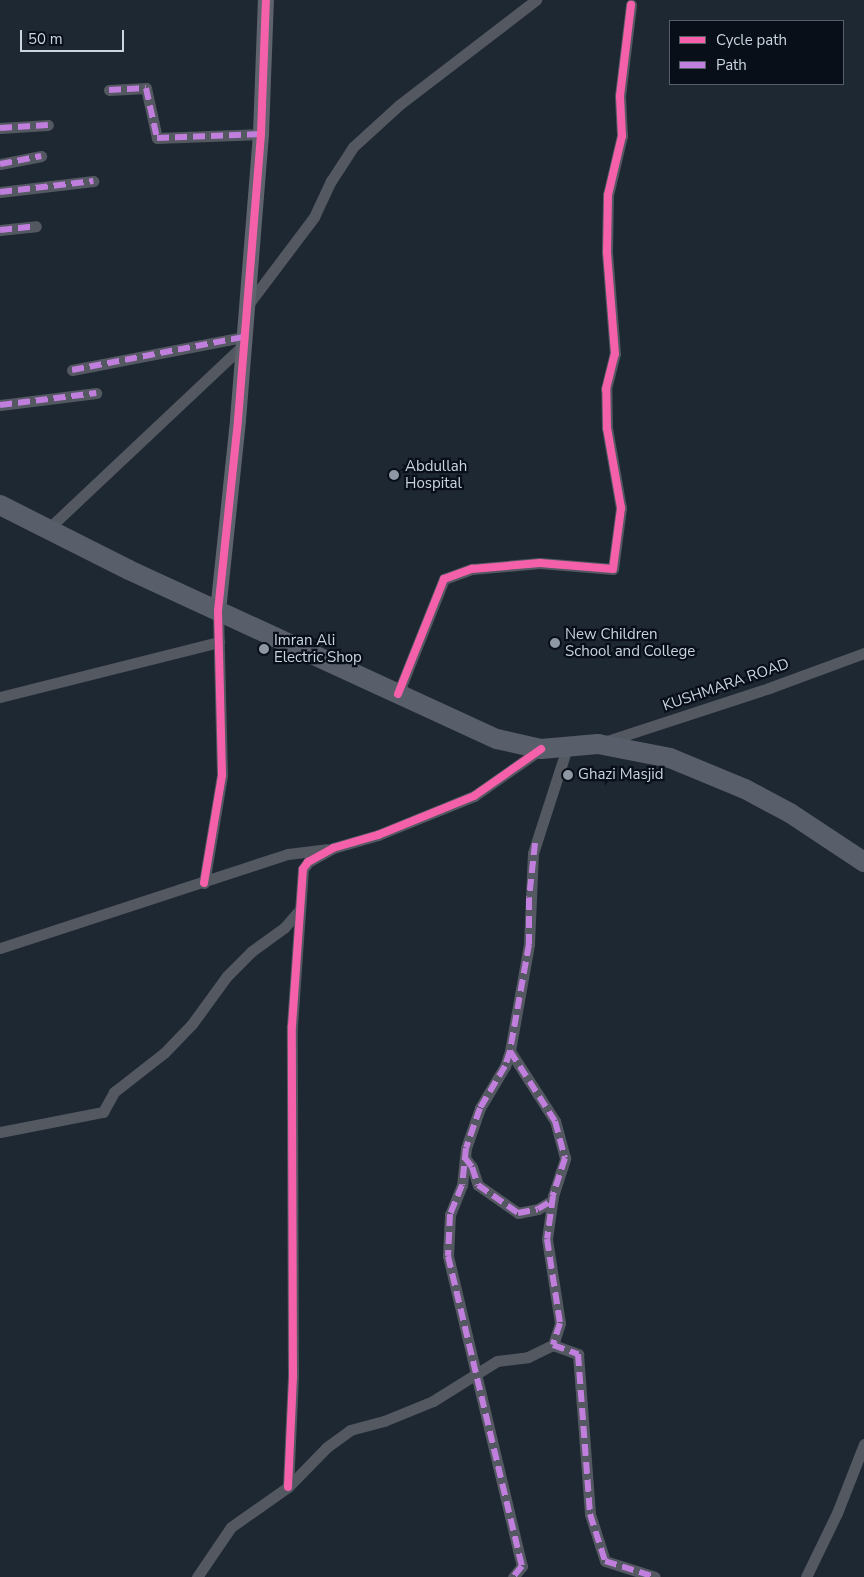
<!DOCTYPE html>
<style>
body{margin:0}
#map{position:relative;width:864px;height:1577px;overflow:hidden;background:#1e2833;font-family:"Nunito Sans",sans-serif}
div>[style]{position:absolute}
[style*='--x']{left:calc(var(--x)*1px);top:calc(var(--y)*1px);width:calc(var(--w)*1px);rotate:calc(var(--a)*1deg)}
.street>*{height:11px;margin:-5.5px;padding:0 5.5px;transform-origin:5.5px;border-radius:5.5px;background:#545861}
.secondary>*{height:16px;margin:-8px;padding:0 8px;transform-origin:8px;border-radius:8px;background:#5f636e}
.highway>*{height:20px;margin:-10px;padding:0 10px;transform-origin:10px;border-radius:10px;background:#595e6b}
.quiet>*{height:6px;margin-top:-3px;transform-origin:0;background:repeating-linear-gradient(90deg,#c07fdc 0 12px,transparent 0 18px)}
.cycleway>*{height:8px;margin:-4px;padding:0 4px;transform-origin:4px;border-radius:4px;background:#f560ab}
.dots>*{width:14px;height:14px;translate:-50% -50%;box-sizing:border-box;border:2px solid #080f18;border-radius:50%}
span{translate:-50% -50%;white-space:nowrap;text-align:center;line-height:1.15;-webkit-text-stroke:4.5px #080f18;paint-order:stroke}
.poi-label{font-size:15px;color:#cad5e2}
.left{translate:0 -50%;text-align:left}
.street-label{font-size:15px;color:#cad5e2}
.legend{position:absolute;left:669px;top:20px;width:175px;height:65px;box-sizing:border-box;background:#080f18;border:1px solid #565e69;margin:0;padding:6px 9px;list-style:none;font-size:15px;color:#cad5e2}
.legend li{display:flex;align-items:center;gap:10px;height:25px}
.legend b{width:25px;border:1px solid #565e69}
.scale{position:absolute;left:20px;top:30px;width:104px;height:22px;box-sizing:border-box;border:2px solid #cad5e2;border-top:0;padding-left:6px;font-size:15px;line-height:18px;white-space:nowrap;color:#cad5e2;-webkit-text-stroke:4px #080f18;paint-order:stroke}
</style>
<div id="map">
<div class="street">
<i style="--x:109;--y:90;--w:37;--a:-3"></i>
<i style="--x:146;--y:88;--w:51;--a:77.6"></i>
<i style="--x:157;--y:138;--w:104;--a:-2.2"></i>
<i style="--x:0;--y:128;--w:48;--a:-3.6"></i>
<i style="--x:0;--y:164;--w:42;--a:-11"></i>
<i style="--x:0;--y:192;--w:94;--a:-6.7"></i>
<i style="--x:0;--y:230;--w:36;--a:-6"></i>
<i style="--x:247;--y:306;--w:111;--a:-53"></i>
<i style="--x:314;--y:217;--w:40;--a:-65"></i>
<i style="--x:331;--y:181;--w:40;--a:-57.1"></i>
<i style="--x:353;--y:147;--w:62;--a:-42.4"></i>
<i style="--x:399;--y:105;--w:173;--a:-37.5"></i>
<i style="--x:72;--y:370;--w:175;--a:-10.9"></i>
<i style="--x:0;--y:405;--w:97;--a:-7.1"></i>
<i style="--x:48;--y:529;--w:268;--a:-43.3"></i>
<i style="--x:398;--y:694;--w:124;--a:-68.2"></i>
<i style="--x:444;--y:579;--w:30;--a:-20"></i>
<i style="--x:472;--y:569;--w:68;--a:-5"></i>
<i style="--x:540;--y:563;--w:73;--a:4.7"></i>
<i style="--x:613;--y:569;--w:62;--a:-82.5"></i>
<i style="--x:621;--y:508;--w:81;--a:-99.9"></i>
<i style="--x:607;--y:428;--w:39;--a:-91"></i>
<i style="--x:606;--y:389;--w:36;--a:-76"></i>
<i style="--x:615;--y:354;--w:102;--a:-94.5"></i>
<i style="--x:607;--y:252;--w:57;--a:-89"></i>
<i style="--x:608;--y:195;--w:61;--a:-76.7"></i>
<i style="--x:622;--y:136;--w:40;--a:-92.9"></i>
<i style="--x:620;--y:96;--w:92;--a:-83.1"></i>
<i style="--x:0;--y:697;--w:226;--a:-14.1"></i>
<i style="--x:604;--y:742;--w:174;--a:-18.1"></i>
<i style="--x:769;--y:688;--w:101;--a:-20.2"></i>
<i style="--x:204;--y:883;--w:109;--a:-80.5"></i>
<i style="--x:222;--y:775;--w:164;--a:-91.4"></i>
<i style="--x:0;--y:948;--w:303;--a:-18.1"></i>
<i style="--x:288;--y:854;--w:39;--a:-7"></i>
<i style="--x:510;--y:1051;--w:16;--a:108"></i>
<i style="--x:505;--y:1066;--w:49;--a:120.8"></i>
<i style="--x:480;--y:1108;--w:42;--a:109.3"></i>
<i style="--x:466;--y:1148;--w:37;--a:96"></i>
<i style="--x:462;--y:1185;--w:31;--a:112"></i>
<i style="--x:450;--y:1214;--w:42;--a:92.7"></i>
<i style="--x:448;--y:1256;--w:319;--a:76.6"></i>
<i style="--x:522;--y:1566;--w:14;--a:129"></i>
<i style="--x:0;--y:1132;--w:105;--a:-11"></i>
<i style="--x:103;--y:1112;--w:23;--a:-61"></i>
<i style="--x:114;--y:1092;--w:63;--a:-38"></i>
<i style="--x:164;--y:1053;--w:40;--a:-46"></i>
<i style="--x:192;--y:1024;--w:59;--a:-53.9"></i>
<i style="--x:227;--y:976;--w:35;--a:-45"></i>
<i style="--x:252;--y:951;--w:39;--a:-36"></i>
<i style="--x:284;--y:928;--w:23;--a:-49"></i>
<i style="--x:465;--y:1158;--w:11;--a:52"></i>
<i style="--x:472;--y:1167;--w:19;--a:72"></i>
<i style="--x:478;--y:1185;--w:49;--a:35"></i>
<i style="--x:518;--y:1213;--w:20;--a:-11"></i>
<i style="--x:538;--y:1209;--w:17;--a:-31"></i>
<i style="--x:553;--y:1345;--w:27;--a:20"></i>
<i style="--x:578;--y:1354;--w:160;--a:85.7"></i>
<i style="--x:590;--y:1514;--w:49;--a:72.3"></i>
<i style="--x:605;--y:1561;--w:52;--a:17.7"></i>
<i style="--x:288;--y:1487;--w:110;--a:-87.4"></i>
<i style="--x:293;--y:1377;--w:351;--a:-90.2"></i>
<i style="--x:292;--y:1026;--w:157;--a:-86"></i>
<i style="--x:303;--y:869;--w:9;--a:-54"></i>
<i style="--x:308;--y:862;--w:29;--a:-29"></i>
<i style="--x:333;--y:848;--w:47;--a:-16.1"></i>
<i style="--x:378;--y:835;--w:104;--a:-22.1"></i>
<i style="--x:474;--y:796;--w:82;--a:-35"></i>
<i style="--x:197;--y:1577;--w:60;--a:-55.8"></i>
<i style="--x:231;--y:1527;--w:70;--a:-35.1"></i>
<i style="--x:288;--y:1487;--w:56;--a:-45.7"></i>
<i style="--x:327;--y:1447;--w:29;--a:-36"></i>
<i style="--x:350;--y:1430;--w:35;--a:-15"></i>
<i style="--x:384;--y:1421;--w:53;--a:-22.2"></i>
<i style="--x:433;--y:1401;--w:75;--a:-32"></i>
<i style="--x:497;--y:1361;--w:31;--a:-7"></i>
<i style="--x:528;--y:1357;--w:28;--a:-26"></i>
<i style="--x:553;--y:1345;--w:23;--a:-72"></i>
<i style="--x:560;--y:1323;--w:85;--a:-98.8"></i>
<i style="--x:547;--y:1239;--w:43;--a:-82.1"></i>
<i style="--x:553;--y:1196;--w:40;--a:-72"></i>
<i style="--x:565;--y:1158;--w:38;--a:-105"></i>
<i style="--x:555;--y:1121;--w:83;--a:-122.7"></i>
<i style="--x:510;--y:1051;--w:109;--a:-79.9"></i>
<i style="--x:529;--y:944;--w:91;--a:-87.5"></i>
<i style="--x:533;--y:853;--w:110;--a:-72.1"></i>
<i style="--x:806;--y:1577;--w:71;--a:-64.2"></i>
<i style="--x:837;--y:1513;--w:74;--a:-68.6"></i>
</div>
<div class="secondary">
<i style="--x:218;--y:611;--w:192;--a:-84"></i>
<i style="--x:238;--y:420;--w:287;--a:-85.4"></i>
<i style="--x:261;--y:134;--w:134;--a:-87.9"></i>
</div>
<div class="highway">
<i style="--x:0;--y:505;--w:144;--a:26.7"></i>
<i style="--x:129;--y:570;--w:405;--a:24.7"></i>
<i style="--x:497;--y:739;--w:45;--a:12.8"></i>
<i style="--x:541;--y:749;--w:57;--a:-5"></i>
<i style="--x:598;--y:744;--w:73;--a:11"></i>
<i style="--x:670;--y:758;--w:81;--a:22.5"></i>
<i style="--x:745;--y:789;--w:51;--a:28.1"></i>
<i style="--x:790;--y:813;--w:89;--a:33.5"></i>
</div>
<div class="quiet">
<i style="--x:109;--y:90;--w:37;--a:-3"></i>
<i style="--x:146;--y:88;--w:51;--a:77.6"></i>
<i style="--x:157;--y:138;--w:104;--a:-2.2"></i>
<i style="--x:0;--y:128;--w:48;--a:-3.6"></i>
<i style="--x:0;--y:164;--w:42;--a:-11"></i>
<i style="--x:0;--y:192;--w:94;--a:-6.7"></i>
<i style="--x:0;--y:230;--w:36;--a:-6"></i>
<i style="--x:72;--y:370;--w:175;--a:-10.9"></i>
<i style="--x:0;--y:405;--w:97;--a:-7.1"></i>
<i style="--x:535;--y:843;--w:55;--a:96.2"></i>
<i style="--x:529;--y:898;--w:46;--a:90"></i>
<i style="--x:529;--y:944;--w:109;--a:100.1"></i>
<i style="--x:510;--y:1051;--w:83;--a:57.3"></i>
<i style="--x:555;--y:1121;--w:38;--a:75"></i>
<i style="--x:565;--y:1158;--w:40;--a:108"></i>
<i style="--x:553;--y:1196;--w:43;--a:97.9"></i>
<i style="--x:547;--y:1239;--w:85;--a:81.2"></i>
<i style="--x:560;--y:1323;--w:23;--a:108"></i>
<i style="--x:553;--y:1345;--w:27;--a:20"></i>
<i style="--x:578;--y:1354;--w:160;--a:85.7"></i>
<i style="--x:590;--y:1514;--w:49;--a:72.3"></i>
<i style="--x:605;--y:1561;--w:52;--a:17.7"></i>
<i style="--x:510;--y:1051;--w:16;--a:108"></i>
<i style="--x:505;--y:1066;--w:49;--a:120.8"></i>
<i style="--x:480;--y:1108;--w:42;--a:109.3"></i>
<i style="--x:466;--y:1148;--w:37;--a:96"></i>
<i style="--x:462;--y:1185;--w:31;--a:112"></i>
<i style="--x:450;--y:1214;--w:42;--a:92.7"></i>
<i style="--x:448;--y:1256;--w:319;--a:76.6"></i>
<i style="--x:522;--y:1566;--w:14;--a:129"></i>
<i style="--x:465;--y:1158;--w:11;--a:52"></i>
<i style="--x:472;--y:1167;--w:19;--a:72"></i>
<i style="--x:478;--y:1185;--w:49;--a:35"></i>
<i style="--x:518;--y:1213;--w:20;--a:-11"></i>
<i style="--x:538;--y:1209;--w:17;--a:-31"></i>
</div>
<div class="cycleway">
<i style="--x:398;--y:694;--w:124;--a:-68.2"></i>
<i style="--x:444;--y:579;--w:30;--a:-20"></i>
<i style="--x:472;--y:569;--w:68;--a:-5"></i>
<i style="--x:540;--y:563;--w:73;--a:4.7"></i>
<i style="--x:613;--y:569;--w:62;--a:-82.5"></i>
<i style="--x:621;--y:508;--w:81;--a:-99.9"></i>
<i style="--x:607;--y:428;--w:39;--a:-91"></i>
<i style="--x:606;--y:389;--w:36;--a:-76"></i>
<i style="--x:615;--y:354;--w:102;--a:-94.5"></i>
<i style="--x:607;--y:252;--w:57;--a:-89"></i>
<i style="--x:608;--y:195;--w:61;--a:-76.7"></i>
<i style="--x:622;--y:136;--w:40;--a:-92.9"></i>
<i style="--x:620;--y:96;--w:92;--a:-83.1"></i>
<i style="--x:204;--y:883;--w:109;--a:-80.5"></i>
<i style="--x:222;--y:775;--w:164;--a:-91.4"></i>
<i style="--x:218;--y:611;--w:192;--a:-84"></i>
<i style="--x:238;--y:420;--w:287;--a:-85.4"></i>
<i style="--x:261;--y:134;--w:134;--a:-87.9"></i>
<i style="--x:288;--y:1487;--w:110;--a:-87.4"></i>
<i style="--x:293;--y:1377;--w:351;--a:-90.2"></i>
<i style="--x:292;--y:1026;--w:157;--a:-86"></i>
<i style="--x:303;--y:869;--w:9;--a:-54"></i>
<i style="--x:308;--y:862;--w:29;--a:-29"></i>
<i style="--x:333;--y:848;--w:47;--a:-16.1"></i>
<i style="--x:378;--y:835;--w:104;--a:-22.1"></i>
<i style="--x:474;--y:796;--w:82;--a:-35"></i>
</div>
<div class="dots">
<i style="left:394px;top:475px;background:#8e98a5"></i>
<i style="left:555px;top:643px;background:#8e98a5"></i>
<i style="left:264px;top:649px;background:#8e98a5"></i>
<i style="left:568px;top:775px;background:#8e98a5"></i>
</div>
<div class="poi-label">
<span class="left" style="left:405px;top:475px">Abdullah<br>Hospital</span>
<span class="left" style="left:565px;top:643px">New Children<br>School and College</span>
<span class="left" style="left:274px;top:649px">Imran Ali<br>Electric Shop</span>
<span class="left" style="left:578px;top:775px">Ghazi Masjid</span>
</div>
<div class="street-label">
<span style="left:726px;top:685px;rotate:-19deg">KUSHMARA ROAD</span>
</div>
<ul class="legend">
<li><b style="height:6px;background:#f560ab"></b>Cycle path</li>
<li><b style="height:6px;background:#c07fdc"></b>Path</li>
</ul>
<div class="scale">50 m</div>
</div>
